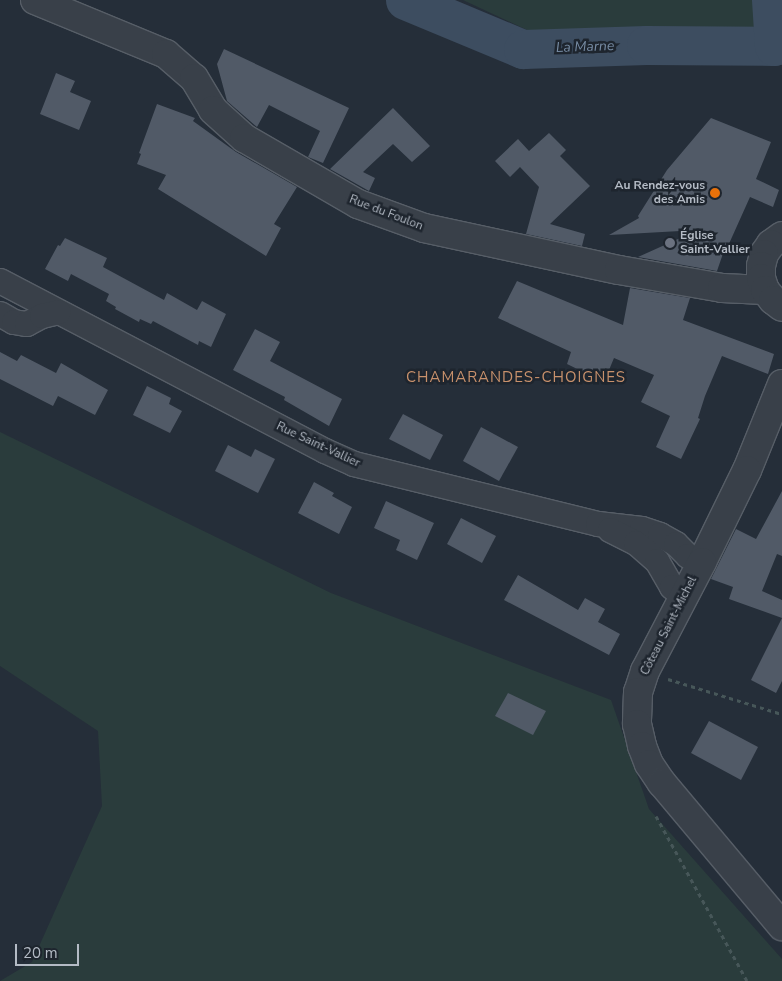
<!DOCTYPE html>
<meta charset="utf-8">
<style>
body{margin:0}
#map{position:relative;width:782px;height:981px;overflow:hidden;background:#252e39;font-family:"Nunito Sans",sans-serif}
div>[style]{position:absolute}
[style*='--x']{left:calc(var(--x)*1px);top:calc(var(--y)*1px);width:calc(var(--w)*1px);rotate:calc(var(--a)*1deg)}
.green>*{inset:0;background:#2a3c3c}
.river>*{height:39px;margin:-19.5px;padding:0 19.5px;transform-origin:19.5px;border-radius:19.5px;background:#3d4d60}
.building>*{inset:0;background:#515a67}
.path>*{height:3px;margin-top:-1.5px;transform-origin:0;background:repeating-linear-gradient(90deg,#475759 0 4px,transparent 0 8px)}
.roads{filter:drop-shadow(1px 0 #575e67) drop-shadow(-1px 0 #575e67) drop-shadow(0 1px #575e67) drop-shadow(0 -1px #575e67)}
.minor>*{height:24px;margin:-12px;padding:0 12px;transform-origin:12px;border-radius:12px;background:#394049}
.tertiary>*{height:28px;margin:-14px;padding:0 14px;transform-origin:14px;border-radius:14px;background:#394049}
.dots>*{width:14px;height:14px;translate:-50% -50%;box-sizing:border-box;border:2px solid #1e252e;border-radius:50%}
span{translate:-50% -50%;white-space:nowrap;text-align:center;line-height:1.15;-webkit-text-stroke:5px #1e252e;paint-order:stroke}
.poi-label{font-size:12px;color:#b4bbc5;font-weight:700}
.right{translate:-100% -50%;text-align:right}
.left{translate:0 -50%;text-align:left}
.street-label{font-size:12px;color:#b4bbc5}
.water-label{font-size:14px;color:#788da5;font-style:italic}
.quarter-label{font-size:15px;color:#c8916c;letter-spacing:1px}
.scale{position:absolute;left:15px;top:944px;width:64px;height:22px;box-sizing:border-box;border:2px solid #b4bbc5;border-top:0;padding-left:6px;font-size:15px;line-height:18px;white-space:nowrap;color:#b4bbc5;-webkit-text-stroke:4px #1e252e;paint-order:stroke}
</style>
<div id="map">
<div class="green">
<i style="clip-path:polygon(463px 0,782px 0,782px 38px,542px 37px)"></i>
<i style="clip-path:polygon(0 432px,331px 593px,611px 700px,649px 809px,782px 959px,782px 981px,0 981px,32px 962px,102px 806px,98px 731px,0 666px)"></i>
</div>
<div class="river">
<i style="--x:405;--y:0;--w:128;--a:22.6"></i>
<i style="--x:523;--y:49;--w:123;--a:-1.9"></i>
<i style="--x:646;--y:45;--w:128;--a:0.4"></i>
<i style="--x:774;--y:46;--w:46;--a:-93.7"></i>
</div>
<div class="building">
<i style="clip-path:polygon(224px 49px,349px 108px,323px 163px,308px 157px,320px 131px,269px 105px,257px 127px,227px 101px,217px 64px)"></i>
<i style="clip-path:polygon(56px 73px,75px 81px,70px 92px,91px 101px,79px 130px,40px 114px)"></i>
<i style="clip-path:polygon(157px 104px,195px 118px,193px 121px,236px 152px,297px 187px,274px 224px,281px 228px,266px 256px,158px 189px,166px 175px,137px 164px,141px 154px,139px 153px)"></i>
<i style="clip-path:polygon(393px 108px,430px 146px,412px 162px,393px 144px,363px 172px,375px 178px,369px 191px,330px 169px)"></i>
<i style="clip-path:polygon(711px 118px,771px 142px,756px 179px,779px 190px,773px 207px,750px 197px,728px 246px,727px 242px,717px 271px,638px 257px,698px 230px,609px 235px,639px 218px,638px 216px,667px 170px)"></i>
<i style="clip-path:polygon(549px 133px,566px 150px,560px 156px,590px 186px,550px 224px,585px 234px,582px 246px,526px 234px,539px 187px,520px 167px,510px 177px,495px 161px,518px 139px,529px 151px)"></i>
<i style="clip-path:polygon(65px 238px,107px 258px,103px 267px,164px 300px,167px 293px,197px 310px,202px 301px,226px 314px,211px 347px,199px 341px,198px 345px,153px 321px,151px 324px,140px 319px,139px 322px,115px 309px,116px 307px,106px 301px,109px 294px,71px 274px,68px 281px,45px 269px,58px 245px,60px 246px)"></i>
<i style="clip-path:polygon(517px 281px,623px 325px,630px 288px,690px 298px,683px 320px,774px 354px,768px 374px,722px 356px,705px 396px,698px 418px,700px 419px,681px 459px,656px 447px,670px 416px,641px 402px,654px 375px,614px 358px,604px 382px,567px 364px,571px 352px,498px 318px)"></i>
<i style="clip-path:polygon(255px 329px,280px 342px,270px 361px,342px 399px,329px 426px,284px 400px,285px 397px,233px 370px)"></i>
<i style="clip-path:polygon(0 352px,17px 361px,21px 355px,56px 373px,61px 363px,108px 390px,95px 415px,58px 396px,53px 406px,0 379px)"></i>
<i style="clip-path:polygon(147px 386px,171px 398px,169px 404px,182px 411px,170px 433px,133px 415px)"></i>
<i style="clip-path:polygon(403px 414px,443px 435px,430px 460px,389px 439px)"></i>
<i style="clip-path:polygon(481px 427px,518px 447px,499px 481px,463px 461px)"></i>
<i style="clip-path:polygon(228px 445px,251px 457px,255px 449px,275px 459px,258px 493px,215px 471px)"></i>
<i style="clip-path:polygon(314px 482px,334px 493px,332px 496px,352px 507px,339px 534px,298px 513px)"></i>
<i style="clip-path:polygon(782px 491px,782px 556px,777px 554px,762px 591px,782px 600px,782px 681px,776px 693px,751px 680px,782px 618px,729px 599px,733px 587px,711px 579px,736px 529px,756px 539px)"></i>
<i style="clip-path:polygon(386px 501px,434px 523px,417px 560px,396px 550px,400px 540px,374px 528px)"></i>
<i style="clip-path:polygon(461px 518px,496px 536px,482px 563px,447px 544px)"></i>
<i style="clip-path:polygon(518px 575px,578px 610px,585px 598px,605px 609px,598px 622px,620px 634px,609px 655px,504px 600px)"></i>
<i style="clip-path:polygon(508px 693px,546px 711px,533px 735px,495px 716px)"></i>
<i style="clip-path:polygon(709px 721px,758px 747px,741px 780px,691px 753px)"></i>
</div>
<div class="path">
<i style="--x:668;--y:679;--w:119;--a:17.1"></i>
<i style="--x:656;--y:816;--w:188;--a:61.1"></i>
</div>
<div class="roads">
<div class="minor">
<i style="--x:0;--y:281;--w:367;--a:27.6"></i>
<i style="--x:325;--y:451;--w:32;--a:24"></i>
<i style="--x:354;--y:464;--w:251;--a:13.8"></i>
<i style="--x:598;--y:524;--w:44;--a:6.5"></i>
<i style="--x:642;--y:529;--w:19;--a:18"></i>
<i style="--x:660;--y:535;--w:18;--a:29"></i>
<i style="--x:676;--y:544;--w:17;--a:45"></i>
<i style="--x:688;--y:556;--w:15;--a:23"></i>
<i style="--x:0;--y:314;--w:16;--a:30"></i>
<i style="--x:14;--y:322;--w:13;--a:9"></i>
<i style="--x:27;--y:324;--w:17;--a:-28"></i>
<i style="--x:42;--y:316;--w:17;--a:-13"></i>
<i style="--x:610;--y:530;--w:29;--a:27"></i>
<i style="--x:636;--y:543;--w:28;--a:41"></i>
<i style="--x:657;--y:561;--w:30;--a:60"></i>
<i style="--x:672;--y:587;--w:16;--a:40"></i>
</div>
<div class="tertiary">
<i style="--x:35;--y:0;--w:142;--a:22.4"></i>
<i style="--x:166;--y:54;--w:37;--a:41"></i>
<i style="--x:194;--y:78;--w:37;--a:59"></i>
<i style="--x:213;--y:110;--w:42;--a:42.1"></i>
<i style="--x:244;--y:138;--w:132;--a:30.1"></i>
<i style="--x:358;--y:204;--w:70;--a:20"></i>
<i style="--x:424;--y:228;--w:199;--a:12.2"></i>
<i style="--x:619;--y:270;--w:105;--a:9.9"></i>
<i style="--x:722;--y:288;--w:43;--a:2.7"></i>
<i style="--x:782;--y:236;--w:14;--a:144"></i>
<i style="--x:771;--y:244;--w:12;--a:125"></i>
<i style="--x:764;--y:254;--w:12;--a:104"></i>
<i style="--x:761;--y:266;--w:12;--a:90"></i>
<i style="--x:761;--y:278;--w:13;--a:72"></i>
<i style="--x:765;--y:290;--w:13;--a:51"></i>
<i style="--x:773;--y:300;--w:11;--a:38"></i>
<i style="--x:782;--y:384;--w:93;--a:112.1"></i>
<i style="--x:747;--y:470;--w:102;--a:116.1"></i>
<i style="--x:702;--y:562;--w:123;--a:117.6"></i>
<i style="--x:645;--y:671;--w:22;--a:108"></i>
<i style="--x:638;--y:692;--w:32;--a:92"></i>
<i style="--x:637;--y:724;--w:23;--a:77"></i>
<i style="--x:642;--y:746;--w:19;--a:69"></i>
<i style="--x:649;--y:764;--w:23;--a:56"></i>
<i style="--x:662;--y:783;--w:187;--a:50"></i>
</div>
</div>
<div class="dots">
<i style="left:715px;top:193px;background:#e8710a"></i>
<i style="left:670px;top:243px;background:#6b7280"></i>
</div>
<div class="poi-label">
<span class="right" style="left:705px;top:193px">Au Rendez-vous<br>des Amis</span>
<span class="left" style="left:680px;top:243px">Église<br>Saint-Vallier</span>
</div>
<div class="street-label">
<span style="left:386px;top:213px;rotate:21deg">Rue du Foulon</span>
<span style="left:318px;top:445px;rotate:25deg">Rue Saint-Vallier</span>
<span style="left:669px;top:626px;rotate:-63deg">Côteau Saint-Michel</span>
</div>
<div class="water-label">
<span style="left:585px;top:47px;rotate:-2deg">La Marne</span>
</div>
<div class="quarter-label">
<span style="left:516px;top:378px">CHAMARANDES-CHOIGNES</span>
</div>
<div class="scale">20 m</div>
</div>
